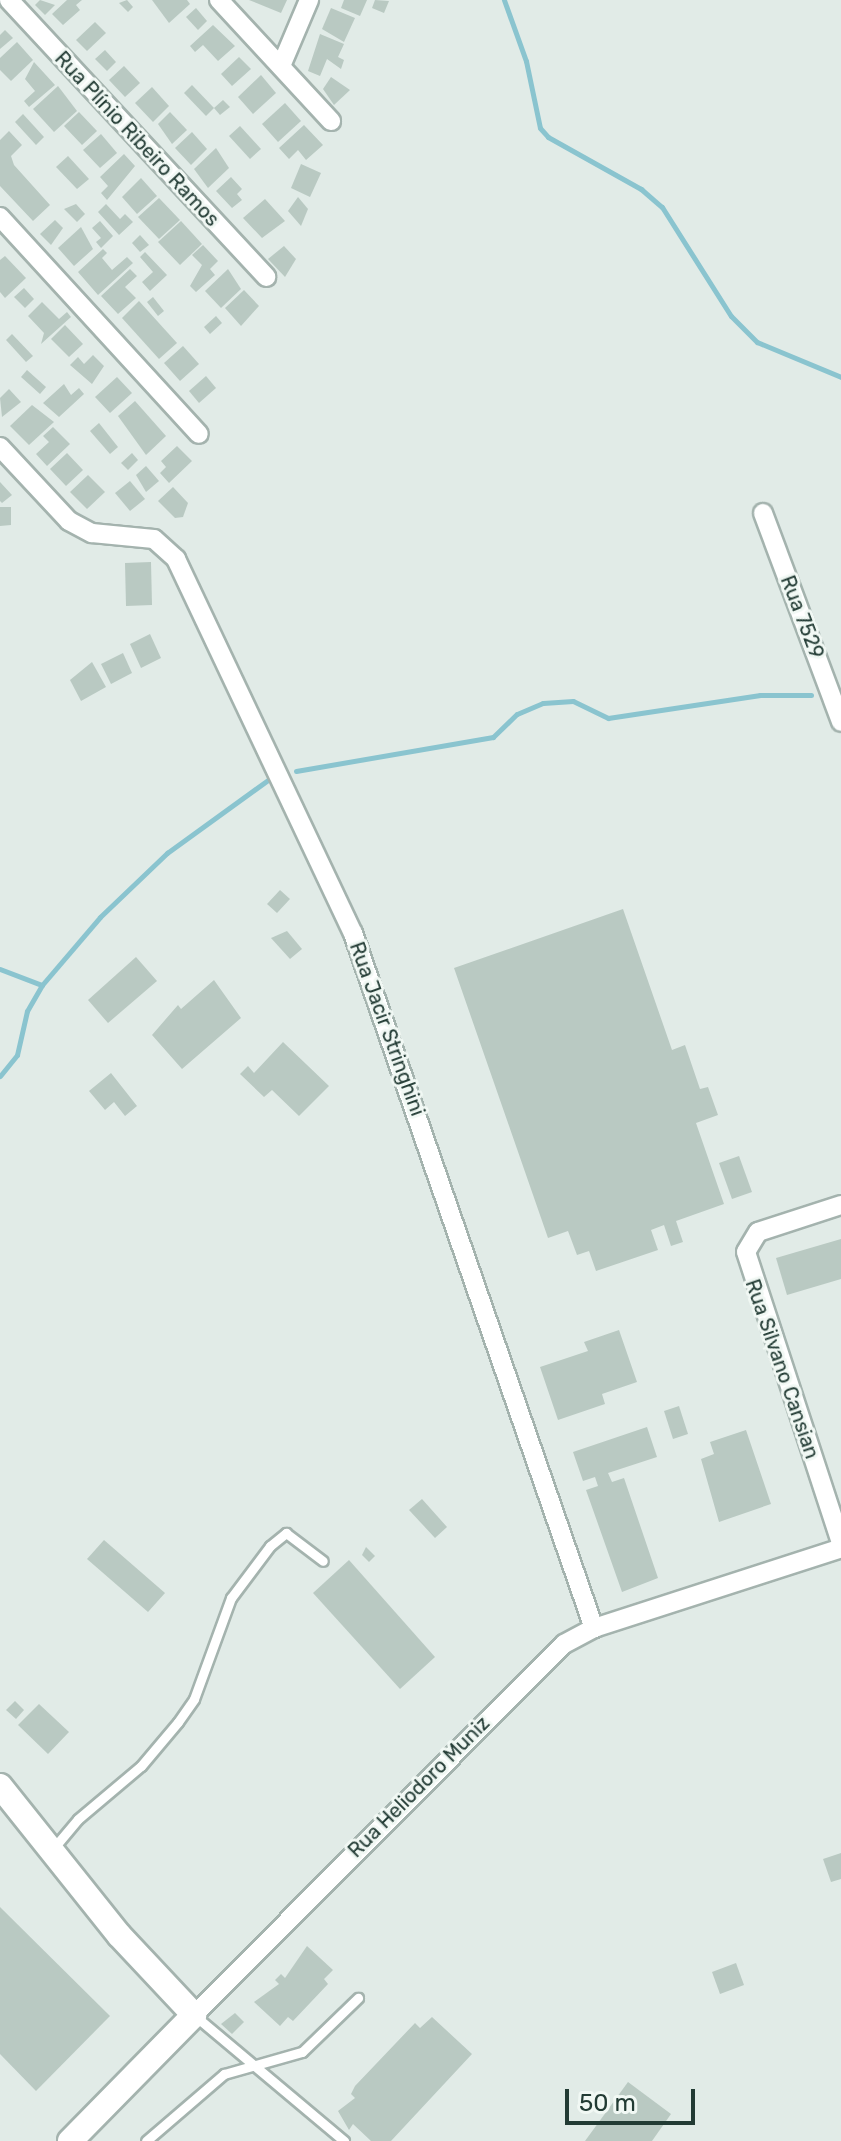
<!DOCTYPE html>
<meta charset="utf-8">
<style>
body{margin:0}
#map{position:relative;width:841px;height:2141px;overflow:hidden;background:#e1ebe7;font-family:Rubik,sans-serif}
div>[style]{position:absolute}
[style*='--x']{left:calc(var(--x)*1px);top:calc(var(--y)*1px);width:calc(var(--w)*1px);rotate:calc(var(--a)*1deg)}
.stream>*{height:5px;margin:-2.5px;padding:0 2.5px;transform-origin:2.5px;border-radius:2.5px;background:#8ac4cf}
.building>*{inset:0;background:#b9c9c2}
.roads{filter:drop-shadow(2px 0 #a4b3ae) drop-shadow(-2px 0 #a4b3ae) drop-shadow(0 2px #a4b3ae) drop-shadow(0 -2px #a4b3ae)}
.lane>*{height:9px;margin:-4.5px;padding:0 4.5px;transform-origin:4.5px;border-radius:4.5px;background:#fff}
.street>*{height:18px;margin:-9px;padding:0 9px;transform-origin:9px;border-radius:9px;background:#fff}
.secondary>*{height:24px;margin:-12px;padding:0 12px;transform-origin:12px;border-radius:12px;background:#fff}
span{translate:-50% -50%;white-space:nowrap;text-align:center;line-height:1.15;-webkit-text-stroke:6px #f1f8f4;paint-order:stroke}
.street-label{font-size:20px;color:#223b34}
.scale{position:absolute;left:565px;top:2089px;width:130px;height:36px;box-sizing:border-box;border:4px solid #223b34;border-top:0;padding-left:10px;font-size:24px;line-height:28px;white-space:nowrap;color:#223b34;-webkit-text-stroke:6px #f1f8f4;paint-order:stroke}
</style>
<div id="map">
<div class="stream">
<i style="--x:504;--y:0;--w:65;--a:70.2"></i>
<i style="--x:526;--y:61;--w:68;--a:78.2"></i>
<i style="--x:540;--y:128;--w:12;--a:48"></i>
<i style="--x:548;--y:137;--w:107;--a:29.2"></i>
<i style="--x:641;--y:189;--w:28;--a:41"></i>
<i style="--x:662;--y:207;--w:129;--a:57.7"></i>
<i style="--x:731;--y:316;--w:37;--a:45"></i>
<i style="--x:757;--y:342;--w:91;--a:22.6"></i>
<i style="--x:296;--y:771;--w:200;--a:-9.8"></i>
<i style="--x:493;--y:737;--w:33;--a:-44"></i>
<i style="--x:517;--y:714;--w:28;--a:-23"></i>
<i style="--x:543;--y:703;--w:30;--a:-4"></i>
<i style="--x:573;--y:701;--w:39;--a:26"></i>
<i style="--x:608;--y:718;--w:154;--a:-8.6"></i>
<i style="--x:760;--y:695;--w:51;--a:0"></i>
<i style="--x:0;--y:969;--w:45;--a:20.9"></i>
<i style="--x:0;--y:1076;--w:27;--a:-51"></i>
<i style="--x:17;--y:1055;--w:45;--a:-77.2"></i>
<i style="--x:27;--y:1011;--w:30;--a:-60"></i>
<i style="--x:42;--y:985;--w:89;--a:-49.5"></i>
<i style="--x:100;--y:917;--w:93;--a:-43.7"></i>
<i style="--x:167;--y:853;--w:125;--a:-35.9"></i>
</div>
<div class="building">
<i style="clip-path:polygon(40px 0,55px 5px,45px 15px,35px 5px)"></i>
<i style="clip-path:polygon(67px 0,82px 0,76px 5px,80px 10px,63px 25px,52px 14px)"></i>
<i style="clip-path:polygon(127px 0,133px 7px,128px 12px,119px 3px)"></i>
<i style="clip-path:polygon(152px 0,187px 0,190px 4px,169px 23px)"></i>
<i style="clip-path:polygon(249px 0,287px 0,281px 13px)"></i>
<i style="clip-path:polygon(344px 0,367px 0,360px 16px,341px 8px)"></i>
<i style="clip-path:polygon(375px 0,389px 1px,384px 13px,372px 8px)"></i>
<i style="clip-path:polygon(196px 8px,207px 21px,198px 30px,186px 17px)"></i>
<i style="clip-path:polygon(331px 8px,355px 18px,344px 42px,322px 29px)"></i>
<i style="clip-path:polygon(95px 22px,106px 33px,87px 51px,76px 40px)"></i>
<i style="clip-path:polygon(213px 25px,235px 46px,218px 61px,203px 45px,195px 52px,190px 46px)"></i>
<i style="clip-path:polygon(5px 30px,13px 38px,0 49px,0 35px)"></i>
<i style="clip-path:polygon(320px 34px,344px 44px,338px 57px,344px 60px,341px 69px,327px 59px,320px 76px,308px 71px)"></i>
<i style="clip-path:polygon(17px 42px,33px 60px,11px 81px,0 70px,0 58px)"></i>
<i style="clip-path:polygon(105px 50px,116px 62px,107px 71px,95px 59px)"></i>
<i style="clip-path:polygon(239px 57px,251px 69px,232px 86px,221px 74px)"></i>
<i style="clip-path:polygon(34px 62px,55px 85px,29px 107px,24px 101px,35px 91px,25px 79px)"></i>
<i style="clip-path:polygon(124px 66px,140px 83px,125px 97px,109px 80px)"></i>
<i style="clip-path:polygon(261px 75px,276px 93px,253px 114px,238px 97px)"></i>
<i style="clip-path:polygon(331px 77px,350px 90px,334px 105px,323px 89px)"></i>
<i style="clip-path:polygon(192px 85px,214px 108px,206px 116px,184px 93px)"></i>
<i style="clip-path:polygon(58px 86px,77px 111px,54px 132px,33px 109px)"></i>
<i style="clip-path:polygon(152px 87px,169px 106px,153px 122px,135px 103px)"></i>
<i style="clip-path:polygon(223px 100px,230px 107px,220px 115px,214px 108px)"></i>
<i style="clip-path:polygon(285px 103px,301px 121px,278px 142px,262px 124px)"></i>
<i style="clip-path:polygon(79px 112px,97px 131px,82px 145px,64px 126px)"></i>
<i style="clip-path:polygon(170px 112px,187px 130px,172px 144px,158px 124px)"></i>
<i style="clip-path:polygon(23px 114px,44px 137px,36px 145px,15px 122px)"></i>
<i style="clip-path:polygon(304px 125px,323px 145px,306px 160px,298px 150px,289px 159px,279px 148px)"></i>
<i style="clip-path:polygon(240px 126px,261px 149px,250px 159px,229px 136px)"></i>
<i style="clip-path:polygon(9px 131px,22px 145px,11px 156px,14px 165px,50px 205px,33px 221px,0 186px,0 140px)"></i>
<i style="clip-path:polygon(192px 132px,207px 149px,191px 165px,175px 148px)"></i>
<i style="clip-path:polygon(101px 134px,117px 153px,100px 168px,83px 150px)"></i>
<i style="clip-path:polygon(216px 148px,229px 168px,208px 188px,194px 169px)"></i>
<i style="clip-path:polygon(124px 154px,135px 166px,107px 200px,101px 193px,108px 186px,100px 177px)"></i>
<i style="clip-path:polygon(68px 156px,89px 179px,77px 189px,56px 167px)"></i>
<i style="clip-path:polygon(301px 164px,321px 173px,310px 197px,291px 188px)"></i>
<i style="clip-path:polygon(231px 177px,242px 189px,237px 194px,242px 200px,232px 208px,216px 191px)"></i>
<i style="clip-path:polygon(141px 178px,157px 196px,137px 214px,122px 197px)"></i>
<i style="clip-path:polygon(298px 197px,308px 209px,301px 226px,288px 211px)"></i>
<i style="clip-path:polygon(159px 198px,180px 220px,159px 239px,138px 217px)"></i>
<i style="clip-path:polygon(265px 199px,285px 221px,262px 238px,243px 218px)"></i>
<i style="clip-path:polygon(76px 204px,85px 214px,77px 222px,64px 209px)"></i>
<i style="clip-path:polygon(106px 204px,120px 219px,125px 214px,133px 222px,119px 235px,98px 212px)"></i>
<i style="clip-path:polygon(55px 220px,63px 228px,51px 245px,40px 234px)"></i>
<i style="clip-path:polygon(100px 221px,113px 236px,101px 248px,96px 242px,101px 238px,92px 228px)"></i>
<i style="clip-path:polygon(181px 221px,202px 244px,180px 265px,158px 242px)"></i>
<i style="clip-path:polygon(81px 227px,93px 249px,74px 266px,58px 248px)"></i>
<i style="clip-path:polygon(140px 235px,149px 245px,140px 252px,132px 243px)"></i>
<i style="clip-path:polygon(203px 245px,218px 261px,210px 269px,215px 275px,196px 292px,190px 286px,202px 265px,192px 255px)"></i>
<i style="clip-path:polygon(284px 246px,296px 259px,285px 277px,268px 259px)"></i>
<i style="clip-path:polygon(103px 249px,107px 253px,102px 258px,112px 270px,127px 257px,133px 263px,98px 295px,78px 272px)"></i>
<i style="clip-path:polygon(145px 252px,167px 275px,150px 291px,142px 282px,153px 272px,140px 257px)"></i>
<i style="clip-path:polygon(5px 256px,26px 278px,5px 298px,0 292px,0 260px)"></i>
<i style="clip-path:polygon(130px 269px,137px 276px,125px 287px,136px 298px,118px 314px,101px 296px)"></i>
<i style="clip-path:polygon(228px 269px,241px 289px,221px 308px,205px 291px)"></i>
<i style="clip-path:polygon(24px 288px,34px 299px,25px 308px,14px 297px)"></i>
<i style="clip-path:polygon(244px 290px,259px 306px,241px 326px,225px 308px)"></i>
<i style="clip-path:polygon(153px 297px,164px 311px,158px 316px,147px 302px)"></i>
<i style="clip-path:polygon(139px 301px,177px 343px,159px 359px,122px 318px)"></i>
<i style="clip-path:polygon(42px 302px,59px 319px,67px 312px,71px 317px,41px 344px,44px 333px,28px 316px)"></i>
<i style="clip-path:polygon(216px 316px,222px 323px,210px 334px,204px 327px)"></i>
<i style="clip-path:polygon(65px 325px,83px 344px,69px 357px,51px 339px)"></i>
<i style="clip-path:polygon(12px 334px,33px 356px,26px 362px,6px 340px)"></i>
<i style="clip-path:polygon(183px 346px,199px 364px,180px 381px,164px 363px)"></i>
<i style="clip-path:polygon(93px 355px,104px 366px,92px 384px,70px 365px,78px 357px,84px 364px)"></i>
<i style="clip-path:polygon(27px 370px,46px 387px,40px 394px,21px 377px)"></i>
<i style="clip-path:polygon(206px 376px,216px 388px,199px 403px,189px 391px)"></i>
<i style="clip-path:polygon(117px 377px,132px 393px,110px 413px,95px 397px)"></i>
<i style="clip-path:polygon(64px 384px,71px 395px,79px 388px,84px 394px,59px 417px,43px 403px)"></i>
<i style="clip-path:polygon(9px 389px,21px 402px,2px 417px,0 398px)"></i>
<i style="clip-path:polygon(135px 401px,166px 436px,146px 455px,118px 416px)"></i>
<i style="clip-path:polygon(32px 405px,54px 422px,29px 445px,10px 426px)"></i>
<i style="clip-path:polygon(99px 423px,118px 447px,110px 454px,90px 431px)"></i>
<i style="clip-path:polygon(53px 427px,70px 444px,47px 466px,36px 454px,49px 442px,43px 436px)"></i>
<i style="clip-path:polygon(177px 446px,192px 461px,169px 483px,160px 473px,166px 467px,161px 461px)"></i>
<i style="clip-path:polygon(67px 453px,83px 470px,66px 486px,50px 469px)"></i>
<i style="clip-path:polygon(132px 453px,138px 460px,128px 470px,121px 463px)"></i>
<i style="clip-path:polygon(146px 466px,159px 481px,146px 492px,136px 475px)"></i>
<i style="clip-path:polygon(88px 475px,105px 492px,87px 509px,70px 492px)"></i>
<i style="clip-path:polygon(130px 481px,145px 499px,130px 511px,115px 493px)"></i>
<i style="clip-path:polygon(0 482px,12px 495px,2px 503px,0 501px)"></i>
<i style="clip-path:polygon(173px 487px,188px 503px,183px 517px,175px 518px,158px 501px)"></i>
<i style="clip-path:polygon(0 507px,11px 507px,11px 525px,0 526px)"></i>
<i style="clip-path:polygon(151px 562px,152px 605px,126px 606px,125px 563px)"></i>
<i style="clip-path:polygon(150px 634px,161px 658px,141px 668px,130px 644px)"></i>
<i style="clip-path:polygon(123px 653px,132px 673px,111px 684px,101px 664px)"></i>
<i style="clip-path:polygon(92px 662px,106px 687px,81px 701px,70px 680px)"></i>
<i style="clip-path:polygon(280px 890px,290px 899px,277px 913px,267px 904px)"></i>
<i style="clip-path:polygon(623px 909px,672px 1050px,685px 1045px,700px 1089px,708px 1087px,718px 1115px,696px 1123px,724px 1204px,676px 1221px,683px 1242px,671px 1246px,664px 1225px,651px 1230px,658px 1250px,596px 1271px,589px 1251px,577px 1255px,568px 1231px,548px 1238px,454px 968px)"></i>
<i style="clip-path:polygon(287px 931px,302px 949px,290px 959px,271px 938px)"></i>
<i style="clip-path:polygon(136px 957px,157px 981px,108px 1023px,88px 1000px)"></i>
<i style="clip-path:polygon(214px 980px,241px 1018px,182px 1069px,152px 1035px,178px 1005px,181px 1009px)"></i>
<i style="clip-path:polygon(283px 1042px,329px 1086px,299px 1116px,272px 1090px,264px 1097px,240px 1074px,248px 1066px,254px 1073px)"></i>
<i style="clip-path:polygon(111px 1073px,137px 1106px,125px 1116px,114px 1102px,105px 1110px,89px 1091px)"></i>
<i style="clip-path:polygon(739px 1156px,752px 1192px,732px 1199px,719px 1163px)"></i>
<i style="clip-path:polygon(841px 1239px,841px 1279px,787px 1295px,776px 1258px)"></i>
<i style="clip-path:polygon(619px 1330px,637px 1382px,602px 1394px,605px 1404px,558px 1420px,540px 1367px,588px 1351px,584px 1342px)"></i>
<i style="clip-path:polygon(679px 1406px,688px 1434px,673px 1439px,664px 1411px)"></i>
<i style="clip-path:polygon(647px 1427px,657px 1457px,608px 1473px,612px 1482px,624px 1478px,658px 1578px,622px 1592px,586px 1490px,598px 1486px,595px 1477px,583px 1481px,573px 1452px)"></i>
<i style="clip-path:polygon(746px 1430px,771px 1504px,719px 1522px,701px 1459px,714px 1454px,710px 1442px)"></i>
<i style="clip-path:polygon(422px 1499px,447px 1527px,435px 1538px,409px 1510px)"></i>
<i style="clip-path:polygon(104px 1540px,165px 1593px,148px 1612px,87px 1559px)"></i>
<i style="clip-path:polygon(366px 1547px,375px 1556px,369px 1562px,362px 1555px)"></i>
<i style="clip-path:polygon(349px 1560px,435px 1657px,400px 1689px,313px 1593px)"></i>
<i style="clip-path:polygon(15px 1701px,24px 1710px,16px 1719px,6px 1710px)"></i>
<i style="clip-path:polygon(39px 1704px,69px 1732px,48px 1754px,18px 1725px)"></i>
<i style="clip-path:polygon(841px 1853px,841px 1879px,831px 1882px,823px 1859px)"></i>
<i style="clip-path:polygon(0 1907px,110px 2016px,36px 2091px,0 2054px)"></i>
<i style="clip-path:polygon(307px 1946px,333px 1970px,324px 1979px,328px 1984px,293px 2021px,288px 2017px,280px 2026px,254px 2002px,279px 1984px,275px 1980px,281px 1974px,285px 1978px)"></i>
<i style="clip-path:polygon(736px 1963px,744px 1985px,720px 1994px,712px 1972px)"></i>
<i style="clip-path:polygon(235px 2013px,244px 2022px,232px 2034px,221px 2024px)"></i>
<i style="clip-path:polygon(432px 2017px,472px 2054px,391px 2141px,371px 2141px,353px 2124px,349px 2130px,338px 2111px,355px 2098px,351px 2094px,355px 2086px,415px 2023px,420px 2028px)"></i>
<i style="clip-path:polygon(628px 2082px,671px 2114px,652px 2141px,585px 2141px)"></i>
</div>
<div class="roads">
<div class="lane">
<i style="--x:52;--y:1850;--w:40;--a:-50"></i>
<i style="--x:78;--y:1819;--w:82;--a:-40.1"></i>
<i style="--x:141;--y:1766;--w:57;--a:-49.9"></i>
<i style="--x:178;--y:1722;--w:28;--a:-55"></i>
<i style="--x:194;--y:1699;--w:108;--a:-69.9"></i>
<i style="--x:231;--y:1598;--w:65;--a:-53.1"></i>
<i style="--x:270;--y:1546;--w:21;--a:-39"></i>
<i style="--x:286;--y:1533;--w:46;--a:37.1"></i>
<i style="--x:194;--y:2015;--w:196;--a:40"></i>
<i style="--x:146;--y:2141;--w:103;--a:-40.7"></i>
<i style="--x:224;--y:2074;--w:81;--a:-15.8"></i>
<i style="--x:302;--y:2052;--w:78;--a:-44"></i>
</div>
<div class="street">
<i style="--x:9;--y:0;--w:378;--a:47.1"></i>
<i style="--x:219;--y:0;--w:165;--a:47.2"></i>
<i style="--x:281;--y:66;--w:72;--a:-67"></i>
<i style="--x:0;--y:217;--w:294;--a:47.5"></i>
<i style="--x:0;--y:447;--w:101;--a:47"></i>
<i style="--x:69;--y:521;--w:26;--a:28"></i>
<i style="--x:92;--y:533;--w:62;--a:5.5"></i>
<i style="--x:154;--y:539;--w:30;--a:42"></i>
<i style="--x:176;--y:559;--w:414;--a:64.7"></i>
<i style="--x:353;--y:933;--w:736;--a:70.88"></i>
<i style="--x:763;--y:513;--w:223;--a:69.5"></i>
<i style="--x:841;--y:1205;--w:87;--a:162"></i>
<i style="--x:758;--y:1232;--w:23;--a:121"></i>
<i style="--x:746;--y:1252;--w:305;--a:71.9"></i>
<i style="--x:194;--y:2015;--w:524;--a:-45.08"></i>
<i style="--x:564;--y:1644;--w:34;--a:-28"></i>
<i style="--x:594;--y:1628;--w:260;--a:-17.9"></i>
</div>
<div class="secondary">
<i style="--x:0;--y:1786;--w:191;--a:51.4"></i>
<i style="--x:119;--y:1935;--w:110;--a:46.8"></i>
<i style="--x:194;--y:2015;--w:177;--a:134.5"></i>
</div>
</div>
<div class="street-label">
<span style="left:137px;top:139px;rotate:47deg">Rua Plínio Ribeiro Ramos</span>
<span style="left:802px;top:617px;rotate:69deg">Rua 7529</span>
<span style="left:387px;top:1029px;rotate:70deg">Rua Jacir Stringhini</span>
<span style="left:782px;top:1369px;rotate:71deg">Rua Silvano Cansian</span>
<span style="left:419px;top:1787px;rotate:-45deg">Rua Heliodoro Muniz</span>
</div>
<div class="scale">50 m</div>
</div>
